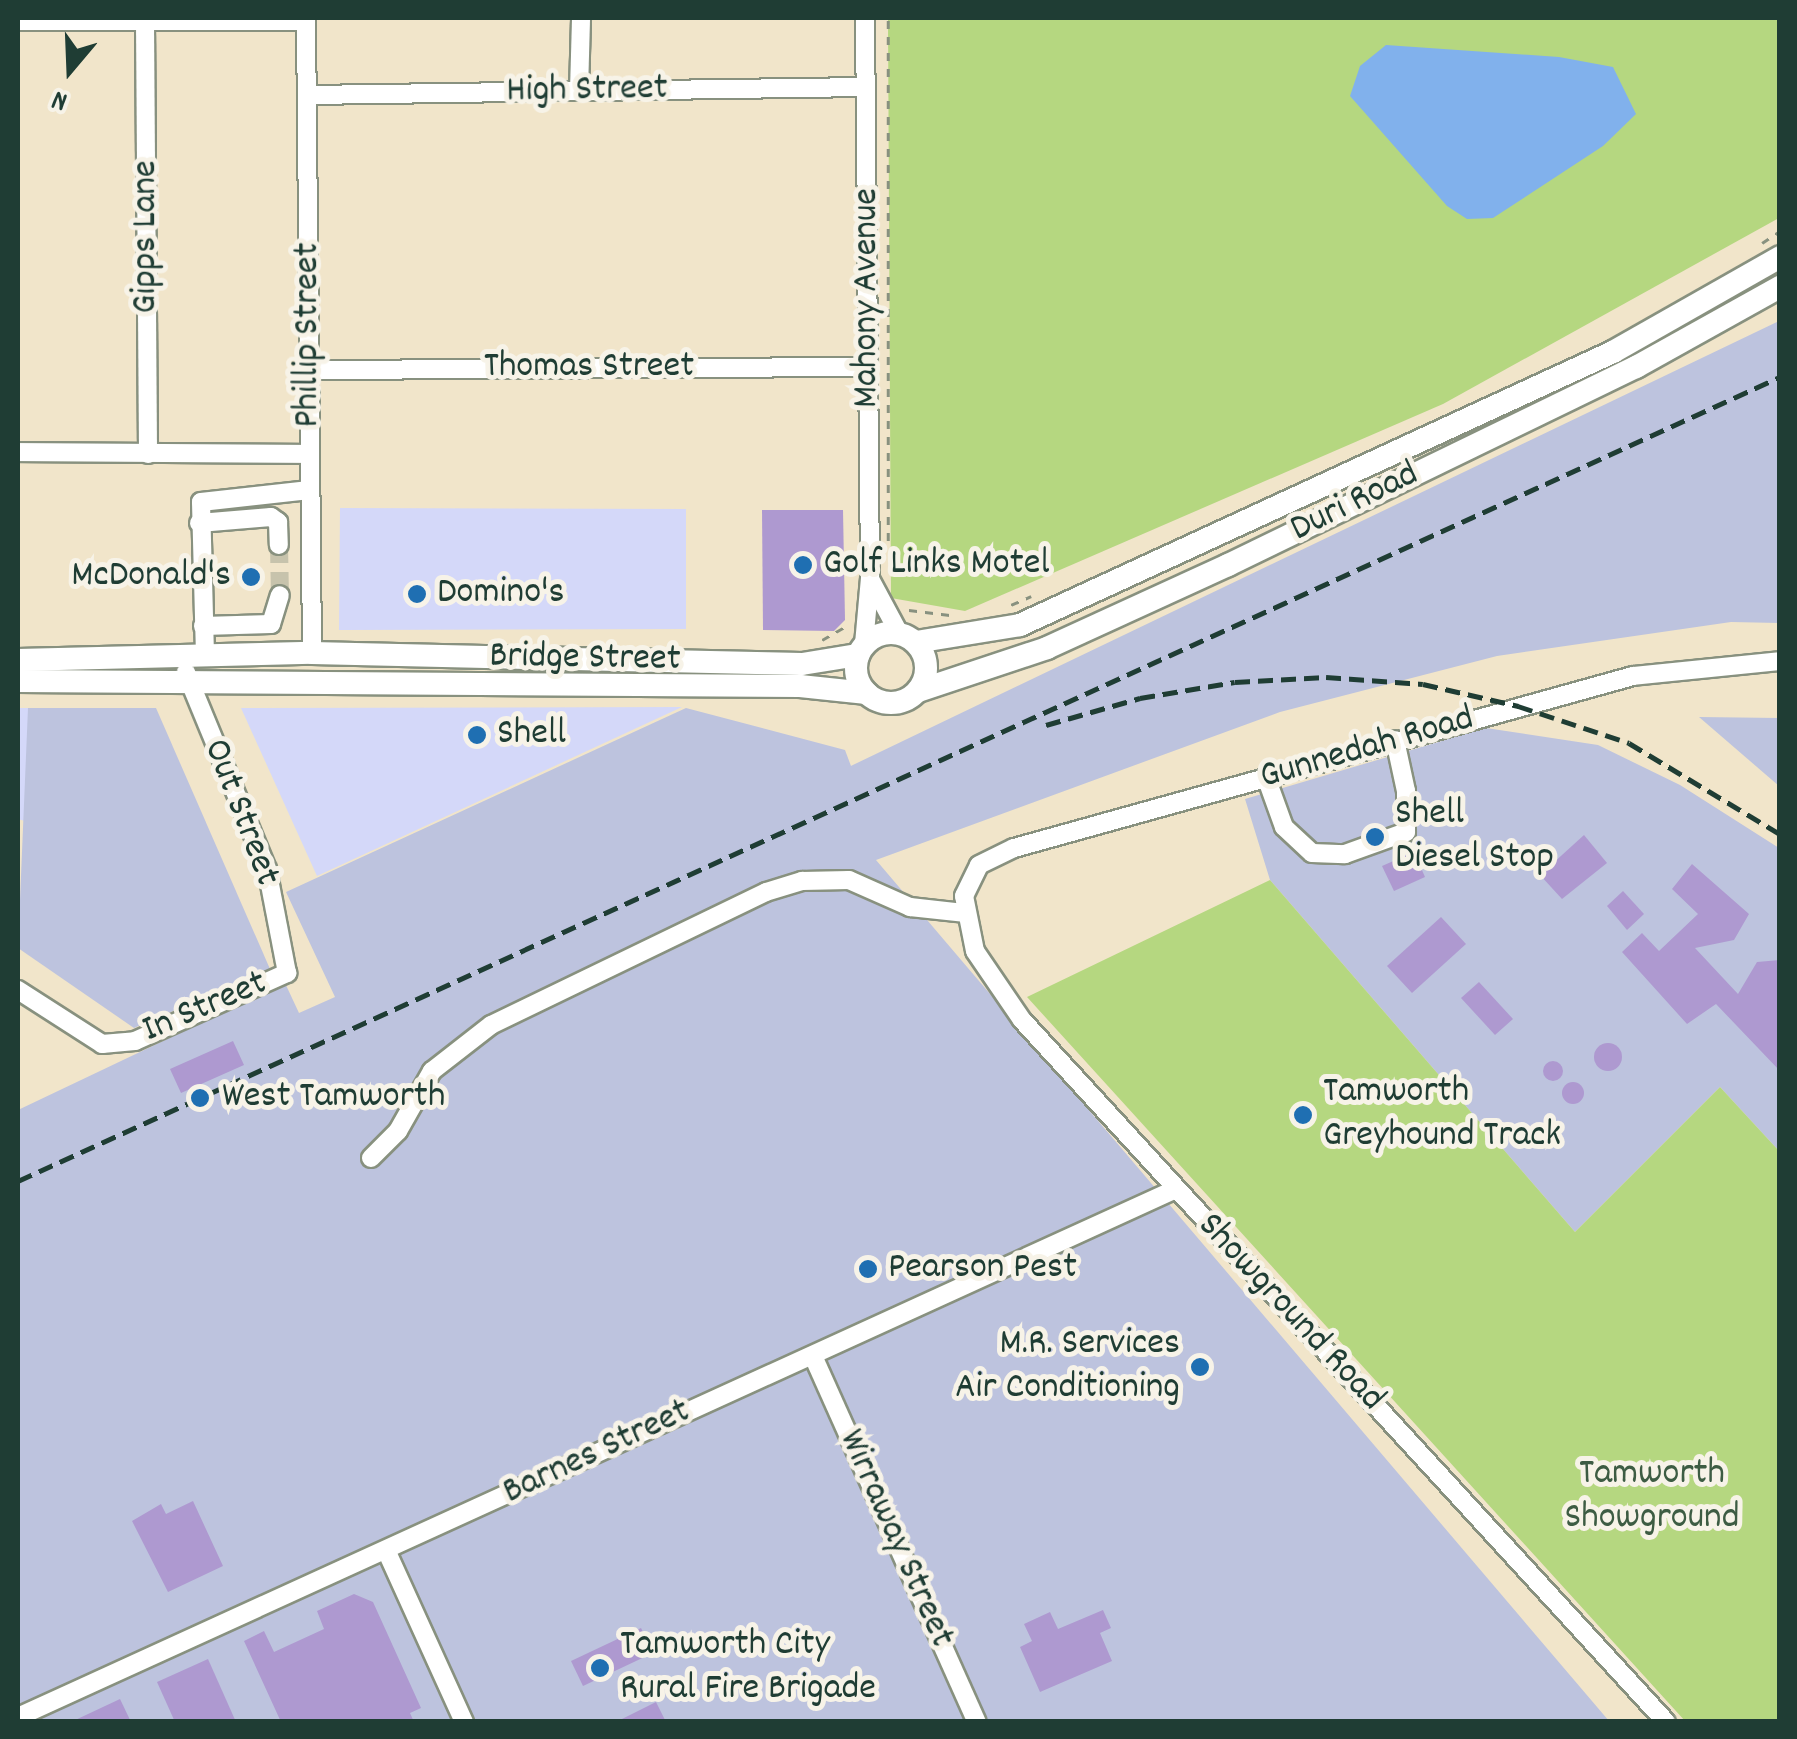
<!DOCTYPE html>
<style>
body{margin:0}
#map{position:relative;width:1797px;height:1739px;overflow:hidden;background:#f1e5ca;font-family:Dekko,sans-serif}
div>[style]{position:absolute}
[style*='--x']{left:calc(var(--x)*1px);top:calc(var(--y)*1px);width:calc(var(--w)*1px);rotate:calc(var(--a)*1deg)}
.built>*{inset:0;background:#d4d8f9}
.industrial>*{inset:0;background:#bdc3de}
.green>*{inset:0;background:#b5d780}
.water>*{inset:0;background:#81b1ec}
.building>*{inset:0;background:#ae99d0}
.round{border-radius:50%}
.minor-tunnel>*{height:18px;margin-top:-9px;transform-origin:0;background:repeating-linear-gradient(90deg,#c7c3ac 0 18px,transparent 0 27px)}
.path>*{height:2.5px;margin-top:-1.25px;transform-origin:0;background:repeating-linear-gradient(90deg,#88917f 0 8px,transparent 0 16px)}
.roads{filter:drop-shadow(2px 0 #88917f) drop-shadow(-2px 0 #88917f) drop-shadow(0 2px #88917f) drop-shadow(0 -2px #88917f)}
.minor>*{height:18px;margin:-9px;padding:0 9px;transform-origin:9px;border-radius:9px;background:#fff}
.major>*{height:22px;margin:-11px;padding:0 11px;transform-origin:11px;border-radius:11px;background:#fff}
.major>.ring{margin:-11px;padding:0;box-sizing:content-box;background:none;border:22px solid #fff;border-radius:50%}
.rail>*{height:5px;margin-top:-2.5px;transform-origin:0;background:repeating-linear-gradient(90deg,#1f3d34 0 15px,transparent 0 23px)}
.dots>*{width:28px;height:28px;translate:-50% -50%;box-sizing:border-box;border:5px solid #f7f3e8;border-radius:50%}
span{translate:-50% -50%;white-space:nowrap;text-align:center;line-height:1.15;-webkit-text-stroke:10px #f7f3e8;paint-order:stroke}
.street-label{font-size:38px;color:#1f3d34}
.poi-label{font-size:38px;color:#1f3d34}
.left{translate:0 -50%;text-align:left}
.right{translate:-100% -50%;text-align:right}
.park-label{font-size:38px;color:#3d5c43}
.frame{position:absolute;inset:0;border:20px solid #1f3d34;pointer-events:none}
.north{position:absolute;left:20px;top:20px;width:100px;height:100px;-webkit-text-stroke:8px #f7f3e8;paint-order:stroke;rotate:199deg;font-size:28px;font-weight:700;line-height:40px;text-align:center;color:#1f3d34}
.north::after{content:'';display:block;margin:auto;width:35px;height:45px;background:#1f3d34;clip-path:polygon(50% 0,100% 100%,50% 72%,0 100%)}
</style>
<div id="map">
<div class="built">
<i style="clip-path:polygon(340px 508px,686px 509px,686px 629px,339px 630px)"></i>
<i style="clip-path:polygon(682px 707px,317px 876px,241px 708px)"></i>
<i style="clip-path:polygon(18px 708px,28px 708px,28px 822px,18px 819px)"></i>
</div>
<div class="industrial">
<i style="clip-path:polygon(1779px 321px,1779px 623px,1731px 622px,1497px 656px,1280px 712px,876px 860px,1609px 1721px,18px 1722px,18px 1110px,285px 983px,299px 1013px,335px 997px,286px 892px,686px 708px,845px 750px,851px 766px,807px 787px)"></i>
<i style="clip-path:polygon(28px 708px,156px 708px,270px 969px,134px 1028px,18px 948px)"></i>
<i style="clip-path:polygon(1699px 717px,1779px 718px,1779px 786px)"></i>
<i style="clip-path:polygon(1486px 728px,1598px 745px,1680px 785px,1779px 848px,1779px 1151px,1720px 1087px,1575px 1232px,1270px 880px,1245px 799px)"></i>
</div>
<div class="green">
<i style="clip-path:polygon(888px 18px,1779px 18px,1779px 218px,1443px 404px,965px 611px,891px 598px)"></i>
<i style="clip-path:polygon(1270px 880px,1575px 1232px,1720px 1087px,1779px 1151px,1779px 1721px,1685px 1721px,1027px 997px)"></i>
</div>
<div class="water">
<i style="clip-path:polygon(1386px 45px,1559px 57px,1613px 67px,1636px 114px,1603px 146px,1493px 218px,1467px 219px,1447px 206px,1350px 96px,1360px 66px)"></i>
</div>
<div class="building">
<i style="clip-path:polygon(762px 510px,843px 510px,845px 620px,834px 631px,763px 630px)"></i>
<i style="clip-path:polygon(1584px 835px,1607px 863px,1562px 899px,1540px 875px)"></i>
<i style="clip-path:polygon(1414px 852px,1425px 877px,1394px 891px,1382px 866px)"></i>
<i style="clip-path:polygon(1692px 864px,1749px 914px,1734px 940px,1695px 948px,1738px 994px,1757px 962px,1780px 960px,1780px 1071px,1716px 1004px,1687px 1024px,1622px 952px,1642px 933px,1659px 951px,1698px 914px,1672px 889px)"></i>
<i style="clip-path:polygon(1623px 891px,1644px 914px,1627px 930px,1607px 906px)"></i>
<i style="clip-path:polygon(1441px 917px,1466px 944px,1412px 993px,1387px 966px)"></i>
<i style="clip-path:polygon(1479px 982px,1513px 1019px,1495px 1035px,1461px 998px)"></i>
<i style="clip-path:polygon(233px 1041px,244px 1065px,181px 1093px,170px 1069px)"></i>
<i class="round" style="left:1594px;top:1043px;width:28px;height:28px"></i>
<i class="round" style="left:1543px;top:1061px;width:20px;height:20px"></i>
<i class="round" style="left:1562px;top:1082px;width:22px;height:22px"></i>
<i style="clip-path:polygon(193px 1501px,223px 1566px,168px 1592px,132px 1521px,161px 1504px,166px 1514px)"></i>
<i style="clip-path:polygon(354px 1594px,373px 1602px,421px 1708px,410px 1713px,414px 1722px,281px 1722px,244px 1641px,264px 1631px,274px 1652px,324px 1629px,317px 1611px)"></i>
<i style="clip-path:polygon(1103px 1610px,1111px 1628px,1100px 1633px,1112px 1661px,1040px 1692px,1020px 1647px,1032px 1641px,1024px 1624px,1050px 1612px,1058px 1629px)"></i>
<i style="clip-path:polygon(641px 1628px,653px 1653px,583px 1686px,571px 1661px)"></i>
<i style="clip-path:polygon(208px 1659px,236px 1722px,175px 1722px,157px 1682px)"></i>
<i style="clip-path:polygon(120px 1699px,131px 1722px,71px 1722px)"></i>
<i style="clip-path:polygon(656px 1702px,666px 1722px,616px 1722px)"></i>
</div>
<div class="minor-tunnel">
<i style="--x:279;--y:545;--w:50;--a:88.9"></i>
</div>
<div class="path">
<i style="--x:1762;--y:243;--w:22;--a:-34"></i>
<i style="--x:888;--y:541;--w:523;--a:-90"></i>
<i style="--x:1011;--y:605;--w:22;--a:-24"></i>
<i style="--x:909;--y:610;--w:41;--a:7"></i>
<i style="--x:822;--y:640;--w:28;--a:-30"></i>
</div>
<div class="roads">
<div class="minor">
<i style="--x:306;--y:18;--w:635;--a:89.46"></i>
<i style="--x:18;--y:21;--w:288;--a:0"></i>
<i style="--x:145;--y:21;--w:433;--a:89.6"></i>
<i style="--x:579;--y:91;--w:73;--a:-88.4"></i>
<i style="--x:307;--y:95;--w:559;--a:-0.82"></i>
<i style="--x:310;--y:370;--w:558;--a:-0.31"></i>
<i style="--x:18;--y:452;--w:291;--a:0.4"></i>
<i style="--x:199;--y:523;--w:72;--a:-4.8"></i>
<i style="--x:271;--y:517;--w:9;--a:36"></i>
<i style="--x:278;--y:522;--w:23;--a:88"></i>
<i style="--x:870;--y:579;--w:61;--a:61.8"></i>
<i style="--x:203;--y:626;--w:68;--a:-1.7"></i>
<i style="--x:271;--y:624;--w:30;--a:-73"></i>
<i style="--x:864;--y:644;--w:66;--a:-84.8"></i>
<i style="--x:870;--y:578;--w:560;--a:-90.51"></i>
<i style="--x:205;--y:655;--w:153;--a:-91.5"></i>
<i style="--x:201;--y:502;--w:109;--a:-6.3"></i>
<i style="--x:1266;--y:777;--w:53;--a:70.2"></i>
<i style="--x:1284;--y:827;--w:38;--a:43"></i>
<i style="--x:1312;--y:853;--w:33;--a:2"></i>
<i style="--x:1345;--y:854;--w:65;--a:-19.8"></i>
<i style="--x:1406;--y:832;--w:41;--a:-90"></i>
<i style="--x:1406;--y:791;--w:52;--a:-102.2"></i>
<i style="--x:18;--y:990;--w:100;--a:32.7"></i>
<i style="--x:102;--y:1044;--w:33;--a:-5"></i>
<i style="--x:135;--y:1041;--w:167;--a:-24.1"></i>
<i style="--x:287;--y:973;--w:106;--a:-100.9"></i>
<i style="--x:267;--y:869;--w:213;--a:-112.4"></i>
<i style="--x:371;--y:1158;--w:38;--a:-45"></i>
<i style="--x:398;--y:1131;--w:69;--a:-60.5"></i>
<i style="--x:432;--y:1071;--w:75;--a:-37.9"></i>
<i style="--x:491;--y:1025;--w:305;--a:-25.8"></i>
<i style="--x:766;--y:892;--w:38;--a:-17"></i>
<i style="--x:802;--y:881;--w:47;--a:-1.2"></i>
<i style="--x:849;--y:880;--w:67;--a:23.9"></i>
<i style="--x:910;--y:907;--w:54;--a:6.3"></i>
<i style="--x:813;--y:1356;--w:401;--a:65.9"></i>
<i style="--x:386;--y:1550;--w:189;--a:65.6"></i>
<i style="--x:18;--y:1717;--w:1273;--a:-24.51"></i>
<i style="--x:1666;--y:1722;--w:953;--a:-132.53"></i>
<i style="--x:1022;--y:1020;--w:83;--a:-124.3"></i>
<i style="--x:975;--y:951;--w:56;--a:-101.3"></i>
<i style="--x:964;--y:896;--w:34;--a:-64"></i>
<i style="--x:979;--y:865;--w:39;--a:-26"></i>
<i style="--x:1014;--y:848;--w:642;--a:-15.53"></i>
<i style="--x:1633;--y:676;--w:148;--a:-5.8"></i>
</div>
<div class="major">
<i class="ring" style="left:856px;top:633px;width:48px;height:48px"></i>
<i style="--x:916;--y:642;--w:105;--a:-9.3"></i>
<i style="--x:1020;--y:625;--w:653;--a:-24.72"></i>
<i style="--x:1613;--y:352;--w:192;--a:-29.6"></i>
<i style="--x:18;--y:660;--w:294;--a:-1.4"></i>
<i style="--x:312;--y:653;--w:490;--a:1.3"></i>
<i style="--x:802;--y:664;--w:57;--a:-9.1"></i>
<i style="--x:18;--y:681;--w:782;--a:0.37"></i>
<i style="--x:800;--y:686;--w:67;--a:6"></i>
<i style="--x:918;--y:691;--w:136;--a:-18.4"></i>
<i style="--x:1047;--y:648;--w:199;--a:-24.6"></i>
<i style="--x:1228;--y:565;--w:454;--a:-25.9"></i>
<i style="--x:1636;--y:367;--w:165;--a:-29.1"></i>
</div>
</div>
<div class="rail">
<i style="--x:1046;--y:725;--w:98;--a:-16"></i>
<i style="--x:1140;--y:698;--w:96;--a:-9.6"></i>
<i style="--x:1235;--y:682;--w:91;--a:-3.1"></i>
<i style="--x:1326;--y:677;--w:97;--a:4.1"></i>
<i style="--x:1423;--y:684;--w:98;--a:13"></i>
<i style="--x:1518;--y:706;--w:117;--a:18.4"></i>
<i style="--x:1629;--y:743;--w:176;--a:31.1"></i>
<i style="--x:18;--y:1181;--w:1937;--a:-24.53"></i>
</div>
<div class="dots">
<i style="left:803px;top:565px;background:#1f6fb2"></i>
<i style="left:251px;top:577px;background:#1f6fb2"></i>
<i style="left:417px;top:594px;background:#1f6fb2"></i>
<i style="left:477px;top:735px;background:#1f6fb2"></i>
<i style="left:1375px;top:837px;background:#1f6fb2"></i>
<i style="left:200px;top:1098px;background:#1f6fb2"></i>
<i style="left:1303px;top:1115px;background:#1f6fb2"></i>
<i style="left:868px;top:1269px;background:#1f6fb2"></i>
<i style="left:1200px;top:1367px;background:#1f6fb2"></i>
<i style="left:600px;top:1668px;background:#1f6fb2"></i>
</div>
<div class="street-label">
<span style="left:587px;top:91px;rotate:-1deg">High Street</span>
<span style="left:147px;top:237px;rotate:-90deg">Gipps Lane</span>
<span style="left:868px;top:298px;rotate:-90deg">Mahony Avenue</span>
<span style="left:309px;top:335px;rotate:-90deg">Phillip Street</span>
<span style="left:589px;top:368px">Thomas Street</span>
<span style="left:1355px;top:503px;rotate:-26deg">Duri Road</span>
<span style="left:585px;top:659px;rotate:1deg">Bridge Street</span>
<span style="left:1367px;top:749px;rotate:-16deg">Gunnedah Road</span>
<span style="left:240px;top:813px;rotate:69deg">Out Street</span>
<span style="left:205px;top:1008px;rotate:-23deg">In Street</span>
<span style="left:1290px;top:1313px;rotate:47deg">Showground Road</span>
<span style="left:597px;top:1453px;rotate:-25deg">Barnes Street</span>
<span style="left:895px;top:1539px;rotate:66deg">Wirraway Street</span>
</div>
<div class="poi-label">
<span class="left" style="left:823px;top:565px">Golf Links Motel</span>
<span class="right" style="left:231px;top:577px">McDonald's</span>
<span class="left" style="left:437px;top:594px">Domino's</span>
<span class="left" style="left:497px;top:735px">Shell</span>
<span class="left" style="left:1395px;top:837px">Shell<br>Diesel Stop</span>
<span class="left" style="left:1323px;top:1115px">Tamworth<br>Greyhound Track</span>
<span class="left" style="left:222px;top:1098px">West Tamworth</span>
<span class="left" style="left:888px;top:1269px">Pearson Pest</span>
<span class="right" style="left:1180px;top:1367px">M.R. Services<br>Air Conditioning</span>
<span class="left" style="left:620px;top:1668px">Tamworth City<br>Rural Fire Brigade</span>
</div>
<div class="park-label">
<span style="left:1652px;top:1497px">Tamworth<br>Showground</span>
</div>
<div class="frame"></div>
<div class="north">N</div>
</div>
